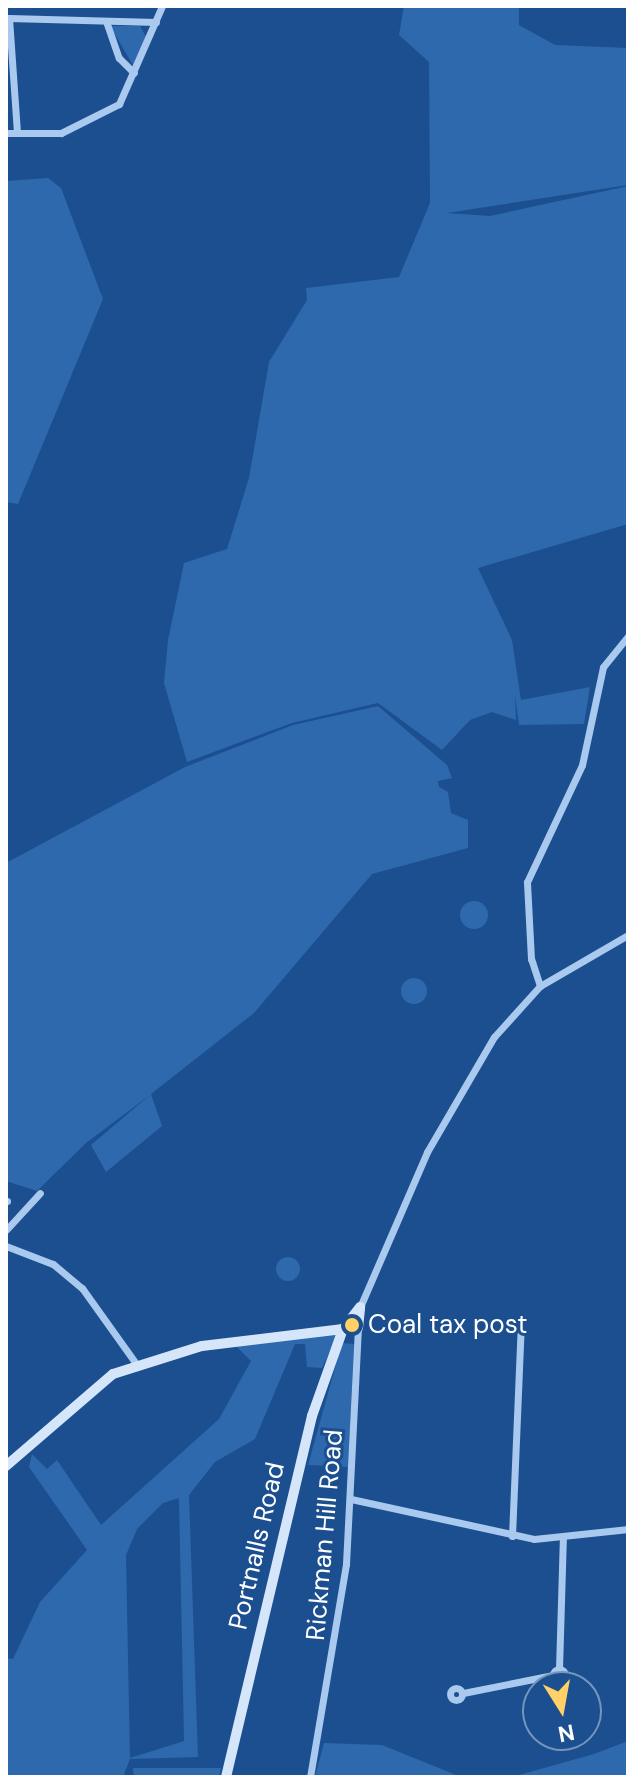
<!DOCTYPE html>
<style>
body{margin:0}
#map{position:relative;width:634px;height:1783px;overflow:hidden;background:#1b4f8f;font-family:"DM Sans",sans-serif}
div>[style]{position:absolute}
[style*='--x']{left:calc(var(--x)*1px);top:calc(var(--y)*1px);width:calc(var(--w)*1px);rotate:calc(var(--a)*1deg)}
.green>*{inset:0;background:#2e69ad}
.round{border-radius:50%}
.street>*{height:7px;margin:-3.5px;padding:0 3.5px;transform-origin:3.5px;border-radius:3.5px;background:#a9c9ee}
.street>.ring{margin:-3.5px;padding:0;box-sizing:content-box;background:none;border:7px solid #a9c9ee;border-radius:50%}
.secondary>*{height:10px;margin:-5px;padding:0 5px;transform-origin:5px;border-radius:5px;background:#d6e6fa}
.dots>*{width:22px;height:22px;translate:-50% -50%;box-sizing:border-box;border:4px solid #1b4f8f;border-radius:50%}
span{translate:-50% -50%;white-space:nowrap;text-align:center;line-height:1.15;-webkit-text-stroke:6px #1b4f8f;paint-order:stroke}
.poi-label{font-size:26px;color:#fff}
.left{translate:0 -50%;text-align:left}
.street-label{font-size:26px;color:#fff}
.frame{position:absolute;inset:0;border:8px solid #fff;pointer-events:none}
.north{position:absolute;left:522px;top:1671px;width:80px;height:80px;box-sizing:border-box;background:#1b4f8f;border:2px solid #7695bc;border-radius:50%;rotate:169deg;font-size:22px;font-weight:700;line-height:32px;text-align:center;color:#fff}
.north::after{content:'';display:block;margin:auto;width:28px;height:36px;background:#ffd166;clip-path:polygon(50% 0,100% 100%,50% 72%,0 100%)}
</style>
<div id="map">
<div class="green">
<i style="clip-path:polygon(404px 6px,519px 6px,519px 25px,555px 45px,628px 48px,628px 185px,447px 213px,490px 216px,628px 186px,628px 524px,478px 568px,512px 640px,521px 700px,590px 687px,584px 724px,519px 725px,515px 695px,516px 720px,492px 712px,470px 720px,442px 750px,378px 703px,292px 723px,187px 762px,164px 683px,168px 640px,184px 563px,227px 549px,249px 478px,269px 362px,307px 300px,306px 288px,399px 277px,430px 203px,429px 62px,399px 35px)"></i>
<i style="clip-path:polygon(110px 26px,140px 26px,146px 37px,134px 67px)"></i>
<i style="clip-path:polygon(48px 178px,61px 188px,103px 299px,18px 504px,6px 502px,6px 181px)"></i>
<i style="clip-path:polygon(378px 706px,447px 765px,452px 778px,438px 781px,439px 787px,448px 792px,451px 813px,468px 820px,468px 848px,372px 874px,254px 1013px,151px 1094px,162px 1126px,106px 1172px,91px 1145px,150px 1095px,86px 1143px,37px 1191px,6px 1181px,6px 863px,185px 767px,293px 725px)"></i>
<i class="round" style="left:460px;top:901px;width:28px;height:28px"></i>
<i class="round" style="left:401px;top:978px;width:26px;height:26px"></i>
<i class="round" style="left:276px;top:1257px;width:24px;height:24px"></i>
<i style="clip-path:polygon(evenodd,338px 1333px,322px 1368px,307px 1367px,305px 1344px,295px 1344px,255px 1439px,215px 1462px,189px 1495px,198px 1757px,130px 1759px,123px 1777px,6px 1777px,6px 1658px,13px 1659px,40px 1602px,87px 1550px,29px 1467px,32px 1454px,47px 1469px,57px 1460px,101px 1525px,219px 1419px,251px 1361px,235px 1345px,338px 1333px,179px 1498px,184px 1741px,130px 1758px,126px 1555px,137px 1529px,163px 1503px,179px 1498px)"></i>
<i style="clip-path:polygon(342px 1343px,354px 1344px,348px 1467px,308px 1465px)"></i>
<i style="clip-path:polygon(628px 1741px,628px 1777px,512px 1777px,594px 1754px)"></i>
<i style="clip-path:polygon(324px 1743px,382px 1745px,461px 1777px,315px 1777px)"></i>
<i style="clip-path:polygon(133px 1768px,221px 1768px,219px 1777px,134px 1777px)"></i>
</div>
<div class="street">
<i style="--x:9;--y:18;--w:147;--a:1.6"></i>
<i style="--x:9;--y:18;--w:115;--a:86"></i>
<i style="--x:106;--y:21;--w:39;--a:71"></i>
<i style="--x:119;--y:58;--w:21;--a:45"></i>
<i style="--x:6;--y:133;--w:55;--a:0"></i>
<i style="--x:61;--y:133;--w:65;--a:-26.6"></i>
<i style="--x:119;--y:104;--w:107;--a:-66.3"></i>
<i style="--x:540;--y:986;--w:28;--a:-108"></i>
<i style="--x:531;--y:959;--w:77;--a:-93"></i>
<i style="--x:527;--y:882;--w:129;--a:-64.8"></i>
<i style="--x:582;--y:765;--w:100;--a:-77.9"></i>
<i style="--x:603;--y:667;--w:40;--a:-51"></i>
<i style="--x:6;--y:1201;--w:1;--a:0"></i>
<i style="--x:6;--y:1230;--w:50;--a:-47.4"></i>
<i style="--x:6;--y:1246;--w:50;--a:21"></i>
<i style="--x:53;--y:1264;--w:38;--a:40"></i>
<i style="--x:82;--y:1288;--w:95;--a:54.5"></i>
<i style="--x:360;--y:1307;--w:169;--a:-66.6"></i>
<i style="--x:427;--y:1152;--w:133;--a:-59.8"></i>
<i style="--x:494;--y:1037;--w:69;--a:-48"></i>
<i style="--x:540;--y:986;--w:102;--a:-30.1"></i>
<i style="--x:351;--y:1499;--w:187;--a:12.3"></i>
<i style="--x:534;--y:1539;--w:95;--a:-6.1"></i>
<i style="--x:512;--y:1536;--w:216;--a:-87.6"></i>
<i style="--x:559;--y:1669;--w:132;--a:-88.3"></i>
<i class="ring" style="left:553px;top:1669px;width:5px;height:5px"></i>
<i class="ring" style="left:450px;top:1688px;width:5px;height:5px"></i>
<i style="--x:463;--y:1693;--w:92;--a:-11.3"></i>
<i style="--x:310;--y:1777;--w:216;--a:-80.4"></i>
<i style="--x:346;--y:1564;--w:236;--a:-87.1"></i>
</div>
<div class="secondary">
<i style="--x:358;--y:1328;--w:19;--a:-84"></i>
<i style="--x:6;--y:1466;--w:141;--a:-40.7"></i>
<i style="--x:113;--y:1374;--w:93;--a:-17.5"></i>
<i style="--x:202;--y:1346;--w:142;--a:-6.9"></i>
<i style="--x:226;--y:1777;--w:371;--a:-76.6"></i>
<i style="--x:312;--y:1416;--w:92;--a:-70.4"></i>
<i style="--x:343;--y:1329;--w:28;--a:-52"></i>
</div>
<div class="dots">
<i style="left:352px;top:1325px;background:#ffd166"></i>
</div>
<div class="poi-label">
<span class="left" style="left:368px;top:1325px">Coal tax post</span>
</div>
<div class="street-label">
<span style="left:325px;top:1535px;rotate:-85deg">Rickman Hill Road</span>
<span style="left:257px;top:1546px;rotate:-77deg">Portnalls Road</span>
</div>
<div class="frame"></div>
<div class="north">N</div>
</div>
